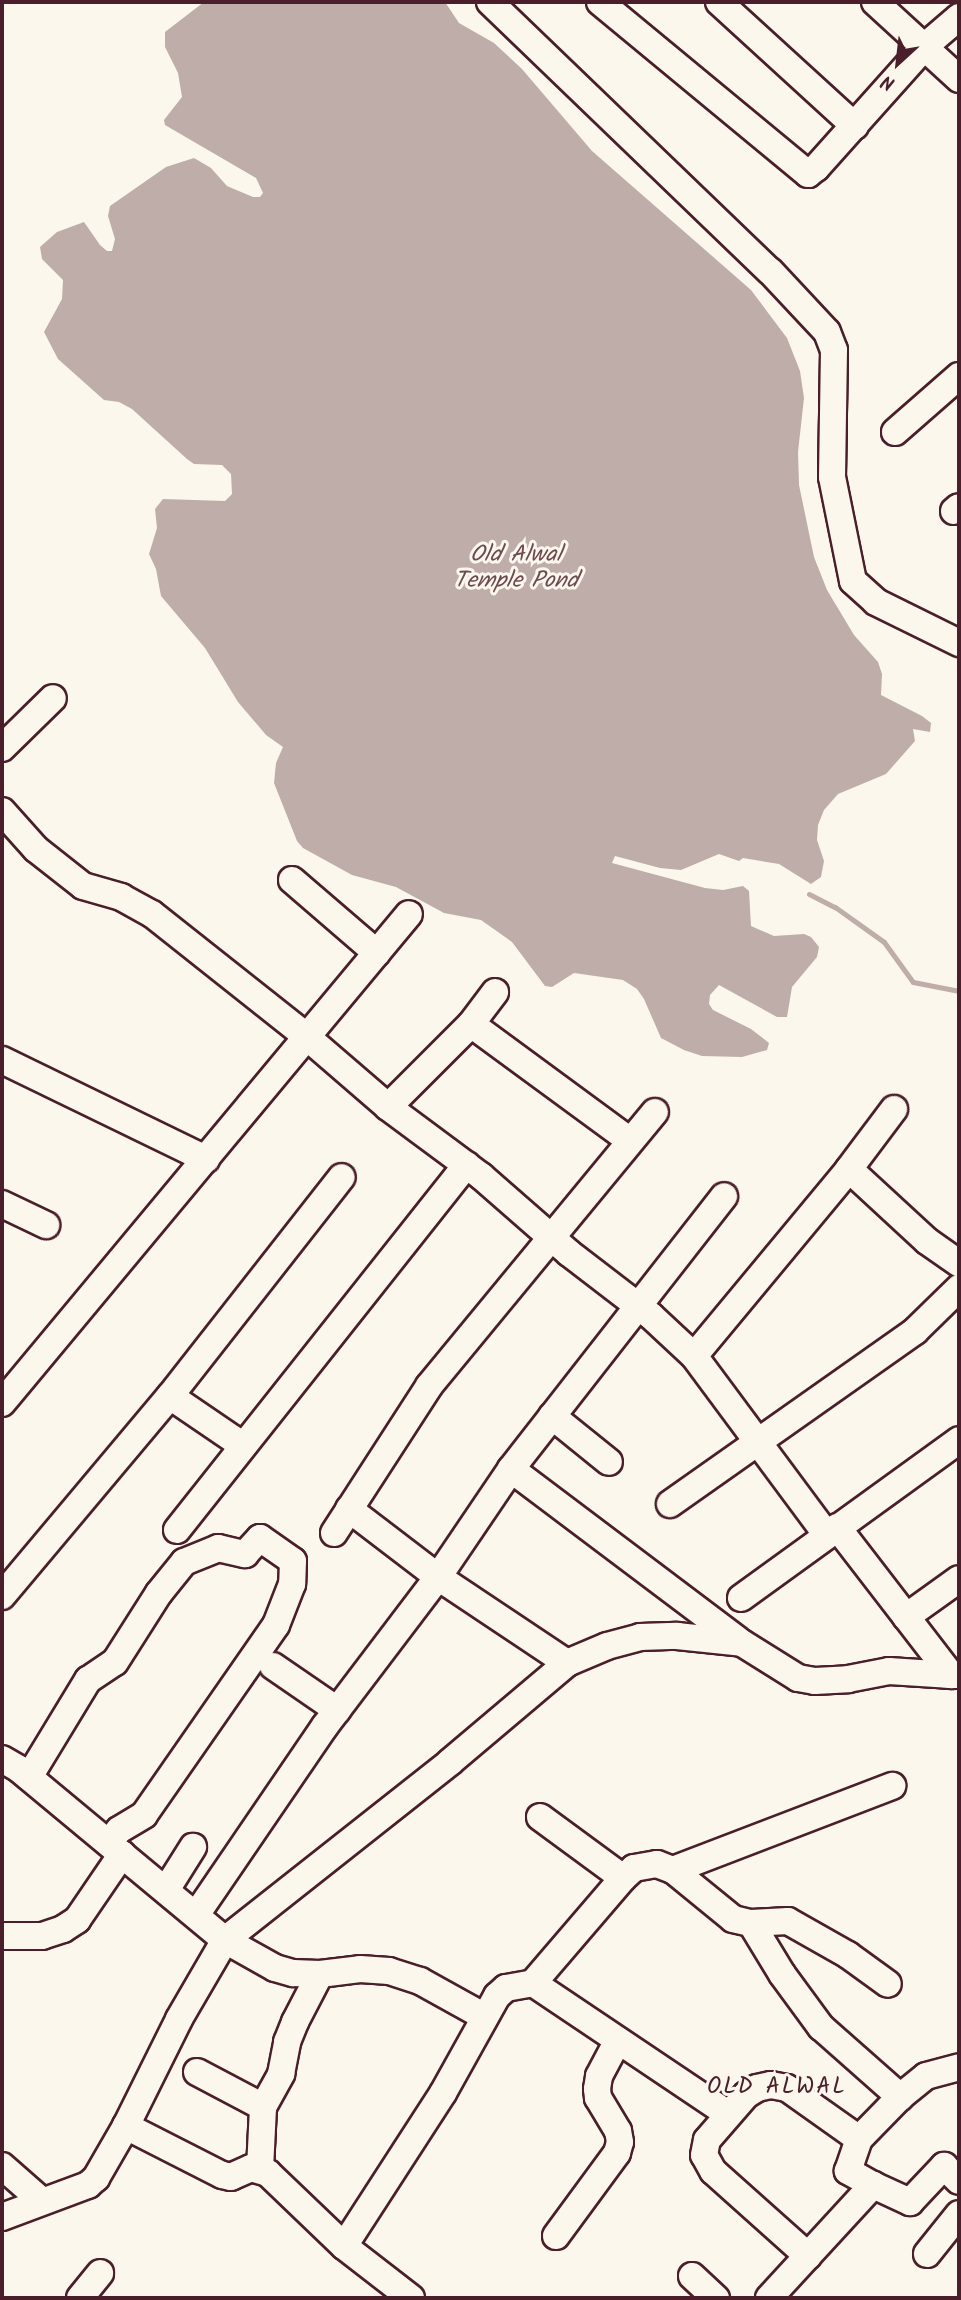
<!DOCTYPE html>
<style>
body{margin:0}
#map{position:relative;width:961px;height:2300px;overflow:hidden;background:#fbf7ec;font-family:Kalam,sans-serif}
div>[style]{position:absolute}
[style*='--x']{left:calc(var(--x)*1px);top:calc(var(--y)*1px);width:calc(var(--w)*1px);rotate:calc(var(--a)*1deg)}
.water>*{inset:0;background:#bfadaa}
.stream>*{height:5px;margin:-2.5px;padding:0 2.5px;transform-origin:2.5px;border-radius:2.5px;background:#bfadaa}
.roads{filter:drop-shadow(2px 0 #4a1f2b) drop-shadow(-2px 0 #4a1f2b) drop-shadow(0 2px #4a1f2b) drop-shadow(0 -2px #4a1f2b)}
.minor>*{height:26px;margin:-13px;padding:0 13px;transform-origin:13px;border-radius:13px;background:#fbf7ec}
span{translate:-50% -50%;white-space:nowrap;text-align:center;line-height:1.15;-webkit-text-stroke:6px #fbf7ec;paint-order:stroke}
.water-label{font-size:23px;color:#6d4a51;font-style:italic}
.neighbourhood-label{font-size:23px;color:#4a1f2b;letter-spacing:2px}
.frame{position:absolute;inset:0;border:4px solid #4a1f2b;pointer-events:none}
.north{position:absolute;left:863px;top:28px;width:70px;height:70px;-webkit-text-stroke:5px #fbf7ec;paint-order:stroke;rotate:207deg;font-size:19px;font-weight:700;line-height:28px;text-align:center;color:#4a1f2b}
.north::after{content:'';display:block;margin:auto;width:24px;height:32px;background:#4a1f2b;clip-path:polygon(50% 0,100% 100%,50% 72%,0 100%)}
</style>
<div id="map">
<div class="water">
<i style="clip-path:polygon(204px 2px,445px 2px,459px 23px,494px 43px,522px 69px,592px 151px,751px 290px,787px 338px,800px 371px,804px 398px,798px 452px,799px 485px,814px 557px,827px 590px,854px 635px,878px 662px,882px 674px,881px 695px,922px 716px,931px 723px,930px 732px,913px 729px,915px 741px,886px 774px,838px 794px,824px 810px,818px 825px,817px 840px,824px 861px,821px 877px,811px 884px,779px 864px,743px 858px,739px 861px,719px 854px,681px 870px,660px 868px,615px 856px,612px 863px,705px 888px,723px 890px,743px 886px,749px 891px,751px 926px,774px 936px,804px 934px,811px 937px,819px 947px,817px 957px,792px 987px,787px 1017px,777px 1017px,719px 985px,710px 995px,709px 1004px,713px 1010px,751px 1029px,769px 1043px,767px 1050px,742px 1057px,702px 1056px,684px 1050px,661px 1038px,644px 999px,637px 989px,623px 980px,574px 973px,552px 987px,545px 986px,512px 942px,481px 920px,444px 913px,396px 887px,352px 875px,303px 848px,297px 841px,274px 783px,276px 763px,283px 747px,266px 735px,238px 702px,205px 648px,161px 596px,156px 569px,149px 554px,157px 528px,155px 509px,163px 499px,225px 501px,232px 494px,231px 474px,222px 465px,194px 464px,187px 459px,132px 409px,119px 402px,104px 400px,58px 359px,44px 332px,62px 299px,63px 280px,42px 259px,40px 247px,57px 232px,84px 222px,100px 245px,107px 251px,112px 251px,115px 239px,108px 216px,110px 206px,166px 167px,194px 158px,211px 168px,227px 186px,253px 197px,260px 197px,263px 193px,256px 178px,165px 125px,164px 120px,182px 97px,178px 73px,165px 47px,165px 32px)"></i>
</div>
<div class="stream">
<i style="--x:809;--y:894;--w:29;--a:27"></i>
<i style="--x:835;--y:907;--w:60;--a:35.5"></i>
<i style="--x:884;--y:942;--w:49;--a:54.1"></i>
<i style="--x:913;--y:982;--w:47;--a:11.1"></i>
</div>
<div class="roads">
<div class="minor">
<i style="--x:490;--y:2;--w:388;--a:43.9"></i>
<i style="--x:770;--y:271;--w:83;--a:46.9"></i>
<i style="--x:827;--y:332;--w:19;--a:69"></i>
<i style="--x:834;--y:350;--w:127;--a:90.9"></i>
<i style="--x:832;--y:477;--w:106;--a:78.6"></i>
<i style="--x:853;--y:581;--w:31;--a:42"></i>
<i style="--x:876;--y:602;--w:93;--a:26.3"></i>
<i style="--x:600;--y:2;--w:270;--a:39.6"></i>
<i style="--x:808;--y:174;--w:10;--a:-37"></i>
<i style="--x:816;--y:168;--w:162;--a:-48.2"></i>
<i style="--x:924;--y:47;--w:46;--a:-40.6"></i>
<i style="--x:719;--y:2;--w:184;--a:42.4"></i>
<i style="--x:875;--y:2;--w:114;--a:42.5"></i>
<i style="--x:895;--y:432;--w:85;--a:-41.2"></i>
<i style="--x:954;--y:511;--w:6;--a:-39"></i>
<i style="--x:2;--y:748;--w:71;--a:-44.4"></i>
<i style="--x:2;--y:811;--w:51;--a:48.2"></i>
<i style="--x:36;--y:849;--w:60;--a:38.2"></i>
<i style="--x:83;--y:886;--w:40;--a:16"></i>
<i style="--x:121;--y:897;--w:35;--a:29"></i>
<i style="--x:152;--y:914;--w:198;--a:38.4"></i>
<i style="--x:307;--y:1037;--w:107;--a:40.8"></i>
<i style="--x:388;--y:1107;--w:116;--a:36.6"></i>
<i style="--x:481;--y:1176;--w:117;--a:41.2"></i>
<i style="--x:569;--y:1253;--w:103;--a:37.5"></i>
<i style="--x:651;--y:1316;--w:59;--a:42.9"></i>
<i style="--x:694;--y:1356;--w:222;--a:53.4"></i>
<i style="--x:292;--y:880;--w:112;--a:40.7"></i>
<i style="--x:471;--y:1024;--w:197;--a:36.3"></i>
<i style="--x:2;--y:1060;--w:227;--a:25.9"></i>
<i style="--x:388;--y:1107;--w:117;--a:-45"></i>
<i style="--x:471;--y:1024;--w:40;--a:-53"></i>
<i style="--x:849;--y:1169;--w:75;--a:-53.1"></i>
<i style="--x:2;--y:1204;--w:49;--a:25.5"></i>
<i style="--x:694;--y:1356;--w:243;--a:-50.3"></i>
<i style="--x:849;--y:1169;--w:106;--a:42.7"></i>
<i style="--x:927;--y:1241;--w:39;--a:35"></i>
<i style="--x:170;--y:1396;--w:87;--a:34.2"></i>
<i style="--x:2;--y:1403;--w:636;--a:-50.23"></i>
<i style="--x:552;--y:1416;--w:73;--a:38.9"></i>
<i style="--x:511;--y:1469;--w:284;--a:37"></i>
<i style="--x:670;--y:1504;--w:300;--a:-35.2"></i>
<i style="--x:915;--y:1331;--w:62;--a:-44.3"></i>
<i style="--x:349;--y:1509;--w:112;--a:37.4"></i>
<i style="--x:438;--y:1577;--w:155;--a:33.7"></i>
<i style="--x:837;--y:1527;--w:187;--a:52.4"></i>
<i style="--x:951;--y:1675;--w:8;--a:0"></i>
<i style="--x:177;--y:1530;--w:466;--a:-51.6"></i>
<i style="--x:334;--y:1533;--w:175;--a:-57.1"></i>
<i style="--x:429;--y:1386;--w:355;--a:-50.5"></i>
<i style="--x:2;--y:1596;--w:261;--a:-50"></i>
<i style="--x:170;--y:1396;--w:278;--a:-51.9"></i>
<i style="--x:741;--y:1598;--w:269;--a:-35.9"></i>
<i style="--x:906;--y:1617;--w:65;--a:-35.6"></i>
<i style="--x:273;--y:1666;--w:78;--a:34.5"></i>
<i style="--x:2;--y:1759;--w:20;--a:30"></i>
<i style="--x:19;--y:1769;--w:268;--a:39.7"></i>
<i style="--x:225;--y:1940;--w:287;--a:-38.3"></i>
<i style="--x:450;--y:1762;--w:153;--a:-40.2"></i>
<i style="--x:567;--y:1663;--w:43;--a:-23"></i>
<i style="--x:607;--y:1646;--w:34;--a:-15"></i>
<i style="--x:640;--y:1637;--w:37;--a:-2"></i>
<i style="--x:677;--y:1636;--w:65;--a:6.1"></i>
<i style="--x:742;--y:1643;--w:66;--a:32"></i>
<i style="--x:798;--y:1678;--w:17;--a:10"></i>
<i style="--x:815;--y:1681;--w:33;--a:-3"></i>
<i style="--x:848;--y:1679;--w:42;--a:-11"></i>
<i style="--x:889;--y:1671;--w:62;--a:3.7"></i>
<i style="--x:29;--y:1777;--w:114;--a:-58.7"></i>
<i style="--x:88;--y:1680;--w:32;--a:-34"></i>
<i style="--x:115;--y:1662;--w:82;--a:-57.5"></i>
<i style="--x:159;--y:1593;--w:40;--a:-51"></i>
<i style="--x:184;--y:1562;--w:37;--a:-22"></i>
<i style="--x:218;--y:1548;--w:28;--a:13"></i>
<i style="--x:245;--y:1554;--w:22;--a:-47"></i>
<i style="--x:260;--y:1538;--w:40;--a:34.9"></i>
<i style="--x:293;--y:1561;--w:23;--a:92"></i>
<i style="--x:292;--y:1584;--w:44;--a:111.3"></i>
<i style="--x:276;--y:1625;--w:231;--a:124.8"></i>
<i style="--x:144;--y:1815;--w:29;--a:149"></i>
<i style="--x:119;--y:1830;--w:16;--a:130"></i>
<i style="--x:540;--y:1817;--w:103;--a:36.3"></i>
<i style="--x:673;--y:1870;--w:235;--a:-21"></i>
<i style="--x:166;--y:1890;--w:51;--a:-57.9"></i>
<i style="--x:196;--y:1915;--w:229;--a:-55.7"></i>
<i style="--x:325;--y:1726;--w:187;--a:-52.8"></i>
<i style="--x:438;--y:1577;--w:130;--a:-55.9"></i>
<i style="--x:511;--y:1469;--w:346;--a:-52"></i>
<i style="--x:751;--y:1923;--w:60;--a:58.7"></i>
<i style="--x:782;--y:1974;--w:66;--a:53.7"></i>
<i style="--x:821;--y:2027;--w:106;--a:41.5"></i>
<i style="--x:2;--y:1936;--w:40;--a:0"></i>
<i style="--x:42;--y:1936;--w:22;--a:-18"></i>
<i style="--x:63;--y:1929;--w:17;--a:-33"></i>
<i style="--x:77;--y:1920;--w:80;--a:-55.7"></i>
<i style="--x:533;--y:1983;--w:138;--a:-49.4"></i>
<i style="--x:623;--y:1878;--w:15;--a:-42"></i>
<i style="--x:634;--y:1868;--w:23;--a:-10"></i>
<i style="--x:657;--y:1864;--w:17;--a:21"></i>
<i style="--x:673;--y:1870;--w:77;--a:39.2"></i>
<i style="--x:733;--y:1919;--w:18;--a:13"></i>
<i style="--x:751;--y:1923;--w:37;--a:-3"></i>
<i style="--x:788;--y:1921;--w:69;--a:29.5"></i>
<i style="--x:848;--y:1955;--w:49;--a:35.9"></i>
<i style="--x:197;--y:2072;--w:75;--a:27.9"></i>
<i style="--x:2;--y:2166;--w:53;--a:41.2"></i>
<i style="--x:260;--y:2169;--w:62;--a:-87.2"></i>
<i style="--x:263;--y:2107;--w:38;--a:-61"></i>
<i style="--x:281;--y:2074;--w:33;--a:-79"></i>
<i style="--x:287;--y:2042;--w:22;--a:-68"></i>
<i style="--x:295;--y:2022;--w:54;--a:-62.5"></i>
<i style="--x:873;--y:2185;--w:41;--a:24.7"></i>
<i style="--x:910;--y:2202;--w:50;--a:-46.6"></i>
<i style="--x:944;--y:2166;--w:21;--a:45"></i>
<i style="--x:2;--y:2217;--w:92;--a:-20.4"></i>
<i style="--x:88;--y:2185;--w:11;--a:-41"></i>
<i style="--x:96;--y:2178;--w:60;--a:-60"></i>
<i style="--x:556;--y:2236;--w:103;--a:-53.7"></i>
<i style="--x:617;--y:2153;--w:11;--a:-75"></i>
<i style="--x:620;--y:2142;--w:11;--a:-100"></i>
<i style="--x:618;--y:2131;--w:39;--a:-121"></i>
<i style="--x:598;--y:2098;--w:9;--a:-96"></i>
<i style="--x:597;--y:2089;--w:13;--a:-81"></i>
<i style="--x:599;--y:2076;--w:40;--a:-62"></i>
<i style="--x:344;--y:2246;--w:182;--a:-57.1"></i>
<i style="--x:443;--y:2093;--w:111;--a:-60.9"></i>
<i style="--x:497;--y:1996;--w:12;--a:-42"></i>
<i style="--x:506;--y:1988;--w:27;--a:-10"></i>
<i style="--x:533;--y:1983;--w:235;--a:33.9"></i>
<i style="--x:927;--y:2254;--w:51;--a:-51.3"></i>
<i style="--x:808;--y:2256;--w:127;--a:-138.2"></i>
<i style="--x:713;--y:2171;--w:18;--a:-119"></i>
<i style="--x:704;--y:2155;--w:15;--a:-79"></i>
<i style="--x:707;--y:2140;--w:60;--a:-49.1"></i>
<i style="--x:746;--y:2095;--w:13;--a:-32"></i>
<i style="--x:757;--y:2088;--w:14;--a:-12"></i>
<i style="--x:771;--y:2085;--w:16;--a:11"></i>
<i style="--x:787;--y:2088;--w:88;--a:35.3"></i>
<i style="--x:859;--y:2139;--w:59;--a:-45.7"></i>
<i style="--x:900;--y:2097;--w:33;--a:-39"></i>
<i style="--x:926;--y:2076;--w:34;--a:-15"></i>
<i style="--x:692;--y:2276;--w:33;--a:43"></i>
<i style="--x:80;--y:2298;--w:32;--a:-51"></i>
<i style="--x:411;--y:2298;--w:85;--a:-142.2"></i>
<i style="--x:344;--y:2246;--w:105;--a:-136.2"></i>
<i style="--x:268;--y:2173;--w:18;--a:-164"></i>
<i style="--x:251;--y:2168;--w:22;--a:156"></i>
<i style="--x:231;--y:2177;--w:9;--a:-167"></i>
<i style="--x:222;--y:2175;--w:108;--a:-153"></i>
<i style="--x:126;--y:2126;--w:119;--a:-63.6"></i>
<i style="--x:179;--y:2019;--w:91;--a:-59.8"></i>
<i style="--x:225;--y:1940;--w:57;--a:29.2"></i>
<i style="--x:275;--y:1968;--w:19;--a:16"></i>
<i style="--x:293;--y:1973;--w:27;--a:2"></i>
<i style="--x:320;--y:1974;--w:40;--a:-7.1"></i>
<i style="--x:360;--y:1969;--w:29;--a:4"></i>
<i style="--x:389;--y:1971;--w:33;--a:18"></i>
<i style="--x:420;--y:1981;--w:74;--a:29"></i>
<i style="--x:769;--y:2298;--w:154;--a:-47.4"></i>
<i style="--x:873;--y:2185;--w:29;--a:-151"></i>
<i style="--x:848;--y:2171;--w:34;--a:-71"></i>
</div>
</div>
<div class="water-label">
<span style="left:516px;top:568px">Old Alwal<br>Temple Pond</span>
</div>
<div class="neighbourhood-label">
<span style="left:777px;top:2087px">OLD ALWAL</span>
</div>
<div class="frame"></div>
<div class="north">N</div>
</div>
